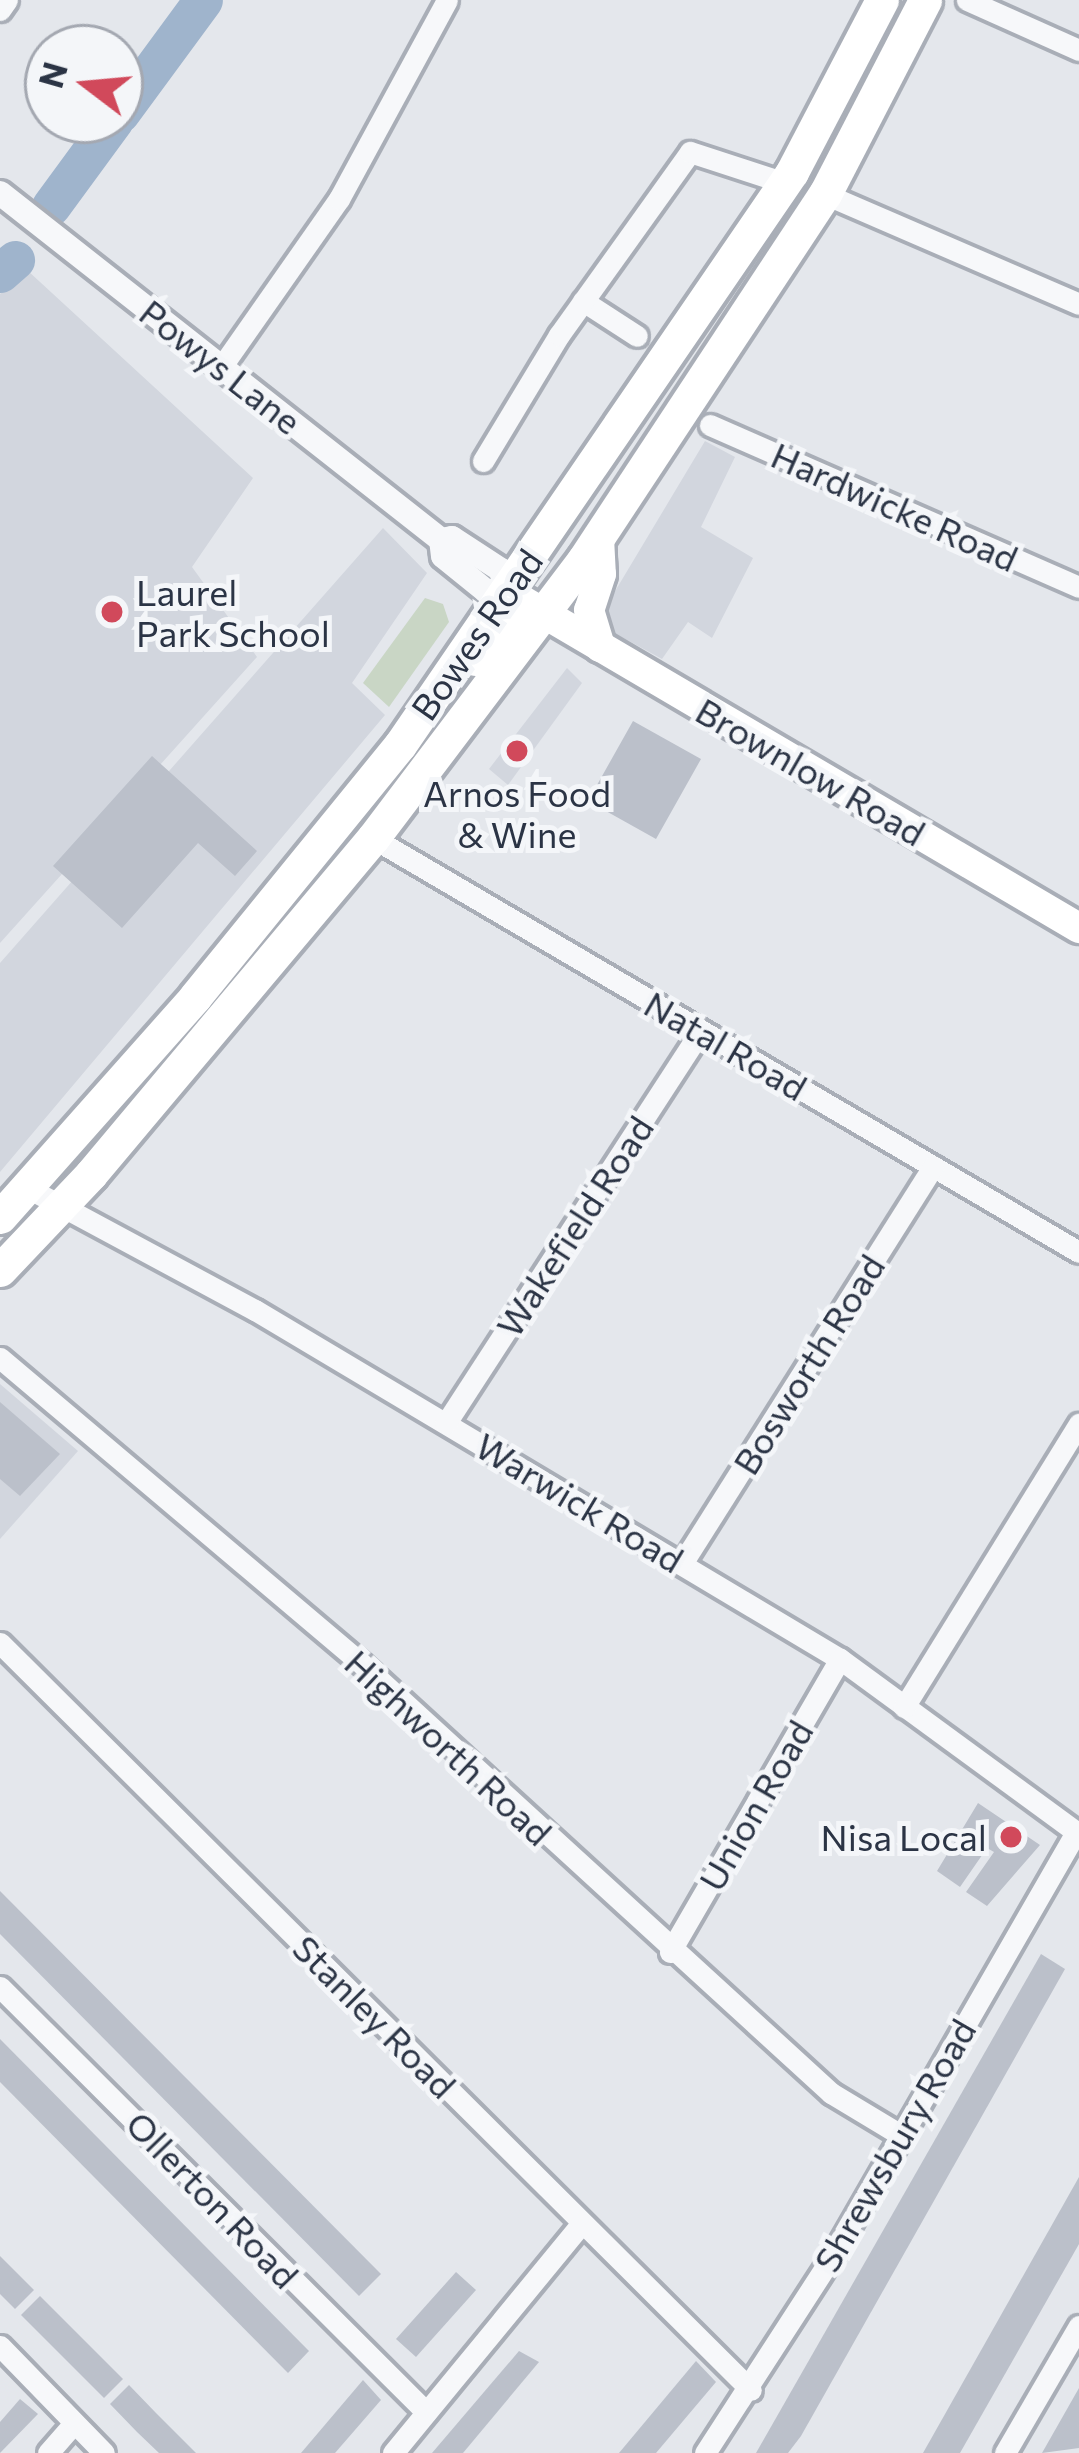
<!DOCTYPE html>
<style>
body{margin:0}
#map{position:relative;width:1079px;height:2453px;overflow:hidden;background:#e4e7ec;font-family:Commissioner,sans-serif}
div>[style]{position:absolute}
[style*='--x']{left:calc(var(--x)*1px);top:calc(var(--y)*1px);width:calc(var(--w)*1px);rotate:calc(var(--a)*1deg)}
.built>*{inset:0;background:#d2d6de}
.green>*{inset:0;background:#c9d6c5}
.river>*{height:39px;margin:-19.5px;padding:0 19.5px;transform-origin:19.5px;border-radius:19.5px;background:#9fb4cc}
.building>*{inset:0;background:#bbc0ca}
.roads{filter:drop-shadow(3px 0 #a9aeb7) drop-shadow(-3px 0 #a9aeb7) drop-shadow(0 3px #a9aeb7) drop-shadow(0 -3px #a9aeb7)}
.minor>*{height:21px;margin:-10.5px;padding:0 10.5px;transform-origin:10.5px;border-radius:10.5px;background:#f7f8fa}
.tertiary>*{height:24px;margin:-12px;padding:0 12px;transform-origin:12px;border-radius:12px;background:#f7f8fa}
.secondary>*{height:30px;margin:-15px;padding:0 15px;transform-origin:15px;border-radius:15px;background:#fff}
.trunk>*{height:33px;margin:-16.5px;padding:0 16.5px;transform-origin:16.5px;border-radius:16.5px;background:#fff}
.dots>*{width:33px;height:33px;translate:-50% -50%;box-sizing:border-box;border:6px solid #f4f6f9;border-radius:50%}
span{translate:-50% -50%;white-space:nowrap;text-align:center;line-height:1.15;-webkit-text-stroke:10px #f4f6f9;paint-order:stroke}
.street-label{font-size:36px;color:#2b3445}
.poi-label{font-size:36px;color:#2b3445}
.left{translate:0 -50%;text-align:left}
.right{translate:-100% -50%;text-align:right}
.north{position:absolute;left:24px;top:24px;width:120px;height:120px;box-sizing:border-box;background:#f4f6f9;border:3px solid #a4a8b1;border-radius:50%;rotate:286deg;font-size:33px;font-weight:700;line-height:48px;text-align:center;color:#2b3445}
.north::after{content:'';display:block;margin:auto;width:42px;height:54px;background:#d1495b;clip-path:polygon(50% 0,100% 100%,50% 72%,0 100%)}
</style>
<div id="map">
<div class="built">
<i style="clip-path:polygon(27px 270px,253px 478px,192px 567px,257px 657px,0 943px,0 294px)"></i>
<i style="clip-path:polygon(705px 441px,735px 457px,701px 527px,753px 558px,712px 638px,688px 622px,662px 659px,596px 623px)"></i>
<i style="clip-path:polygon(383px 528px,427px 573px,352px 683px,385px 715px,0 1172px,0 963px)"></i>
<i style="clip-path:polygon(567px 668px,582px 683px,508px 785px,489px 769px)"></i>
<i style="clip-path:polygon(0 1384px,78px 1451px,0 1539px)"></i>
</div>
<div class="green">
<i style="clip-path:polygon(193px 0,216px 0,147px 91px,135px 83px)"></i>
<i style="clip-path:polygon(425px 598px,443px 604px,449px 622px,389px 707px,363px 683px)"></i>
</div>
<div class="river">
<i style="--x:120;--y:113;--w:140;--a:-53.7"></i>
<i style="--x:51;--y:206;--w:107;--a:-53.8"></i>
<i style="--x:0;--y:273;--w:20;--a:-41"></i>
</div>
<div class="building">
<i style="clip-path:polygon(633px 721px,701px 759px,656px 839px,588px 801px)"></i>
<i style="clip-path:polygon(152px 756px,257px 851px,235px 876px,198px 843px,122px 928px,53px 866px)"></i>
<i style="clip-path:polygon(0 1402px,60px 1454px,20px 1496px,0 1479px)"></i>
<i style="clip-path:polygon(978px 1803px,1040px 1845px,987px 1906px,966px 1892px,994px 1852px,987px 1848px,960px 1887px,937px 1871px)"></i>
<i style="clip-path:polygon(0 1891px,381px 2274px,359px 2296px,0 1934px)"></i>
<i style="clip-path:polygon(1041px 1954px,1065px 1969px,801px 2436px,788px 2453px,756px 2453px)"></i>
<i style="clip-path:polygon(0 2039px,309px 2351px,288px 2373px,0 2082px)"></i>
<i style="clip-path:polygon(1079px 2177px,1079px 2244px,960px 2453px,923px 2453px)"></i>
<i style="clip-path:polygon(0 2256px,34px 2290px,15px 2309px,0 2294px)"></i>
<i style="clip-path:polygon(456px 2272px,476px 2290px,416px 2357px,396px 2339px)"></i>
<i style="clip-path:polygon(40px 2296px,123px 2379px,104px 2398px,21px 2315px)"></i>
<i style="clip-path:polygon(519px 2351px,539px 2362px,463px 2453px,432px 2453px)"></i>
<i style="clip-path:polygon(696px 2361px,716px 2382px,656px 2453px,619px 2453px)"></i>
<i style="clip-path:polygon(363px 2380px,381px 2400px,335px 2453px,301px 2453px)"></i>
<i style="clip-path:polygon(129px 2385px,156px 2413px,196px 2453px,159px 2453px,137px 2432px,110px 2404px)"></i>
<i style="clip-path:polygon(1079px 2388px,1079px 2448px,1042px 2453px)"></i>
<i style="clip-path:polygon(20px 2399px,38px 2414px,0 2453px,0 2422px)"></i>
</div>
<div class="roads">
<div class="minor">
<i style="--x:967;--y:0;--w:123;--a:24.1"></i>
<i style="--x:0;--y:10;--w:12;--a:-55"></i>
<i style="--x:825;--y:194;--w:277;--a:23.4"></i>
<i style="--x:583;--y:301;--w:64;--a:32.9"></i>
<i style="--x:222;--y:366;--w:204;--a:-55"></i>
<i style="--x:339;--y:199;--w:226;--a:-61.5"></i>
<i style="--x:710;--y:425;--w:403;--a:23.7"></i>
<i style="--x:483;--y:461;--w:147;--a:-58.9"></i>
<i style="--x:559;--y:335;--w:225;--a:-54.4"></i>
<i style="--x:690;--y:152;--w:100;--a:18.1"></i>
<i style="--x:373;--y:838;--w:818;--a:30.39"></i>
<i style="--x:28;--y:1188;--w:258;--a:28.3"></i>
<i style="--x:255;--y:1310;--w:681;--a:30.82"></i>
<i style="--x:840;--y:1659;--w:296;--a:36.2"></i>
<i style="--x:0;--y:1358;--w:474;--a:40.2"></i>
<i style="--x:362;--y:1664;--w:636;--a:42.45"></i>
<i style="--x:831;--y:2093;--w:79;--a:31.1"></i>
<i style="--x:446;--y:1423;--w:468;--a:-57"></i>
<i style="--x:683;--y:1562;--w:468;--a:-57.7"></i>
<i style="--x:0;--y:1643;--w:1059;--a:44.85"></i>
<i style="--x:904;--y:1707;--w:333;--a:-58.3"></i>
<i style="--x:670;--y:1952;--w:339;--a:-59.9"></i>
<i style="--x:0;--y:1987;--w:602;--a:44.93"></i>
<i style="--x:0;--y:2346;--w:149;--a:45.8"></i>
<i style="--x:48;--y:2453;--w:40;--a:-49"></i>
<i style="--x:393;--y:2453;--w:296;--a:-50.6"></i>
<i style="--x:705;--y:2453;--w:230;--a:-57.1"></i>
<i style="--x:830;--y:2260;--w:494;--a:-60.1"></i>
<i style="--x:1005;--y:2453;--w:147;--a:-59.8"></i>
</div>
<div class="tertiary">
<i style="--x:0;--y:193;--w:561;--a:38.2"></i>
<i style="--x:441;--y:540;--w:11;--a:-10"></i>
<i style="--x:452;--y:538;--w:59;--a:33.1"></i>
<i style="--x:501;--y:570;--w:22;--a:77"></i>
<i style="--x:506;--y:591;--w:20;--a:180"></i>
<i style="--x:486;--y:591;--w:55;--a:-140.9"></i>
<i style="--x:443;--y:556;--w:16;--a:-97"></i>
</div>
<div class="secondary">
<i style="--x:599;--y:538;--w:36;--a:87"></i>
<i style="--x:601;--y:574;--w:38;--a:108"></i>
<i style="--x:589;--y:610;--w:39;--a:73"></i>
<i style="--x:506;--y:591;--w:665;--a:30.46"></i>
<i style="--x:476;--y:661;--w:64;--a:-50.1"></i>
<i style="--x:517;--y:612;--w:25;--a:5"></i>
</div>
<div class="trunk">
<i style="--x:0;--y:1217;--w:294;--a:-48.4"></i>
<i style="--x:195;--y:997;--w:325;--a:-50.9"></i>
<i style="--x:400;--y:745;--w:694;--a:-55.62"></i>
<i style="--x:792;--y:172;--w:194;--a:-62.4"></i>
<i style="--x:0;--y:1270;--w:132;--a:-46.5"></i>
<i style="--x:91;--y:1174;--w:439;--a:-50"></i>
<i style="--x:373;--y:838;--w:350;--a:-52.9"></i>
<i style="--x:584;--y:559;--w:437;--a:-56.6"></i>
<i style="--x:825;--y:194;--w:218;--a:-62.7"></i>
</div>
</div>
<div class="dots">
<i style="left:112px;top:612px;background:#d1495b"></i>
<i style="left:517px;top:751px;background:#d1495b"></i>
<i style="left:1011px;top:1837px;background:#d1495b"></i>
</div>
<div class="street-label">
<span style="left:221px;top:366px;rotate:38deg">Powys Lane</span>
<span style="left:895px;top:506px;rotate:24deg">Hardwicke Road</span>
<span style="left:476px;top:634px;rotate:-55deg">Bowes Road</span>
<span style="left:811px;top:771px;rotate:30deg">Brownlow Road</span>
<span style="left:726px;top:1045px;rotate:30deg">Natal Road</span>
<span style="left:574px;top:1226px;rotate:-57deg">Wakefield Road</span>
<span style="left:808px;top:1364px;rotate:-58deg">Bosworth Road</span>
<span style="left:580px;top:1502px;rotate:31deg">Warwick Road</span>
<span style="left:449px;top:1747px;rotate:43deg">Highworth Road</span>
<span style="left:755px;top:1805px;rotate:-60deg">Union Road</span>
<span style="left:375px;top:2016px;rotate:45deg">Stanley Road</span>
<span style="left:894px;top:2145px;rotate:-60deg">Shrewsbury Road</span>
<span style="left:213px;top:2199px;rotate:46deg">Ollerton Road</span>
</div>
<div class="poi-label">
<span class="left" style="left:136px;top:612px">Laurel<br>Park School</span>
<span style="left:517px;top:813px">Arnos Food<br>&amp; Wine</span>
<span class="right" style="left:987px;top:1837px">Nisa Local</span>
</div>
<div class="north">N</div>
</div>
